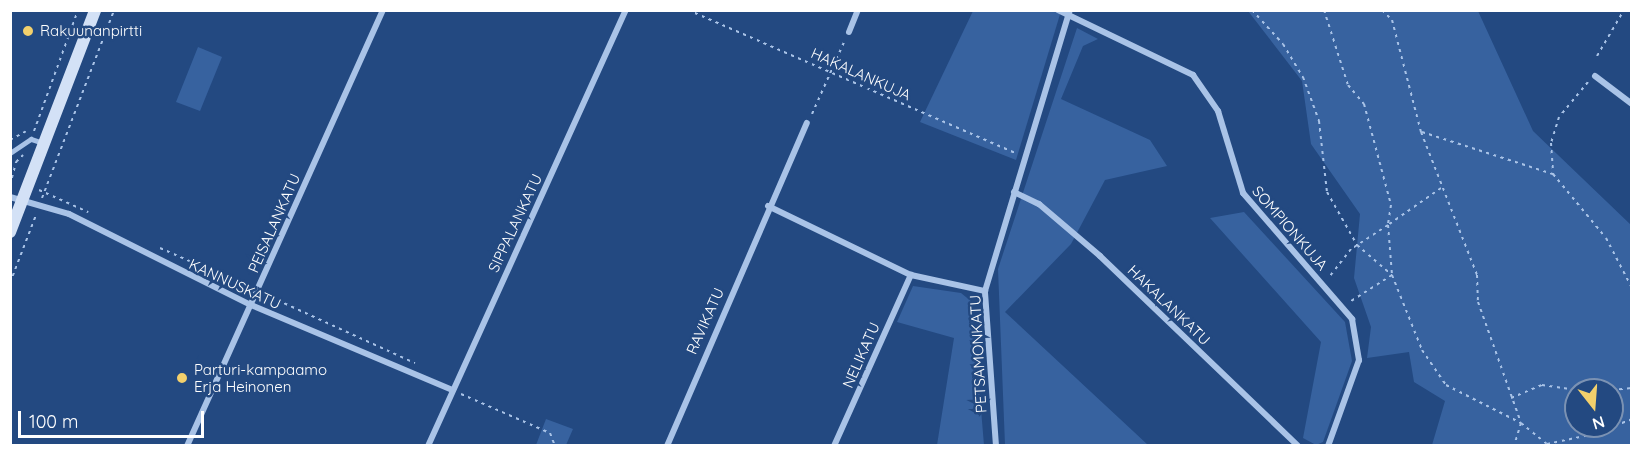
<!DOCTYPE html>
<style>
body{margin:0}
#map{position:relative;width:1642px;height:456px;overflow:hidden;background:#234981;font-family:Quicksand,sans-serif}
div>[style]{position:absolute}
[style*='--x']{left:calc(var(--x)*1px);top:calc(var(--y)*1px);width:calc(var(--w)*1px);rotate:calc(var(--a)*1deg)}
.green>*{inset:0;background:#37629f}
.path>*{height:2px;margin-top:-1px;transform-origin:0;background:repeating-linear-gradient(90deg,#a9c3e7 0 3px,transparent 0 7.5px)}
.lane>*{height:4.5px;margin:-2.25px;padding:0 2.25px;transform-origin:2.25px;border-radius:2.25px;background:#a9c3e7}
.street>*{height:6px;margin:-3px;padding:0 3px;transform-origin:3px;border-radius:3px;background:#a9c3e7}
.secondary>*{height:12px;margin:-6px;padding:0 6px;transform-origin:6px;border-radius:6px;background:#d3e1f6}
.dots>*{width:16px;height:16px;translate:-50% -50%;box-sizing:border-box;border:3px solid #234981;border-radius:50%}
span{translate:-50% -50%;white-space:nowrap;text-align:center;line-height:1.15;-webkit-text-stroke:5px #234981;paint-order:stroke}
.poi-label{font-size:15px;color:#fff}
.left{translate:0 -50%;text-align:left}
.street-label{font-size:15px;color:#fff}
.frame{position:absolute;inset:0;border:12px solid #fff;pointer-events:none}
.north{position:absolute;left:1564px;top:378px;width:60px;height:60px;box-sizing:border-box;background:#234981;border:2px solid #7b92b3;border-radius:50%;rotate:163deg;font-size:16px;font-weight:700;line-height:24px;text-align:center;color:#fff}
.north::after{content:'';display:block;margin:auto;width:21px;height:27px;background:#f3d06c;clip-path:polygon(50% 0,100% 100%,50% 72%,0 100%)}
.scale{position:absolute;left:18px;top:411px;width:186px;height:27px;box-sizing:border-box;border:3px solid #fff;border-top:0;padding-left:8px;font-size:18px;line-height:21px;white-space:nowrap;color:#fff;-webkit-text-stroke:4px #234981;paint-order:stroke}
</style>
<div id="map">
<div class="green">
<i style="clip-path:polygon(973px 11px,1061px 11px,1016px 160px,920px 122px)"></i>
<i style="clip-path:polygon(evenodd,1248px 11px,1478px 11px,1533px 131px,1631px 225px,1631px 445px,1432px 445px,1445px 401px,1414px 382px,1409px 352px,1367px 358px,1371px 327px,1354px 278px,1360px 214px,1311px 144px,1302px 81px,1248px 11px,1576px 390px,1612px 390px,1612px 426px,1576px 426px,1576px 390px)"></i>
<i style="clip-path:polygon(1077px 28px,1098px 39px,1083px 46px,1061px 99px,1150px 140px,1167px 166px,1105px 180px,1071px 244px,1005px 312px,1148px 445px,1005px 445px,998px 269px)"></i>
<i style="clip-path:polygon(198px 47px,222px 57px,200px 111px,176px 102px)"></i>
<i style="clip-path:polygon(1244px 212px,1345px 322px,1352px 361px,1323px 442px,1316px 445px,1303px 438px,1321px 342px,1210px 218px)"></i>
<i style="clip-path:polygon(913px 286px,961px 293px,972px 302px,984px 445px,937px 445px,954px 338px,897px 322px)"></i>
<i style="clip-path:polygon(546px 419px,573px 429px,566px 445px,536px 445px)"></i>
</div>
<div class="path">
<i style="--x:688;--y:10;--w:359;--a:23.6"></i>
<i style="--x:1252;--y:10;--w:46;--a:47.6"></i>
<i style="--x:1283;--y:44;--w:39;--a:59"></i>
<i style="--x:1303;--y:77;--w:47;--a:70"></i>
<i style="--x:1319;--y:121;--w:71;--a:83.6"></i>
<i style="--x:1327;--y:192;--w:61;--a:60.5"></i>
<i style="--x:1357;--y:245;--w:46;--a:40.6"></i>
<i style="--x:1392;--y:275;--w:52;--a:147.5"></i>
<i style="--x:1324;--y:10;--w:79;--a:72.3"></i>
<i style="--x:1348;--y:85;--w:25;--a:50"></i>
<i style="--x:1364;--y:104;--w:105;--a:75"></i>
<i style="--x:1391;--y:205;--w:20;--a:99"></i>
<i style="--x:1388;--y:225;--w:44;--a:147"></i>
<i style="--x:1351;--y:249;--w:36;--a:128"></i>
<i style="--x:1382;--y:10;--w:14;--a:45"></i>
<i style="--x:1392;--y:20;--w:116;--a:75.5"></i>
<i style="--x:1421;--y:132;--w:154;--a:68.6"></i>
<i style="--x:1477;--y:275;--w:27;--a:88"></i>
<i style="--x:1478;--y:302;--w:128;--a:70.4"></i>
<i style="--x:1521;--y:423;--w:24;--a:107"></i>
<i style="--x:1597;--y:56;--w:53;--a:-59.6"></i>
<i style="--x:1588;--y:82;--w:45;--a:129.6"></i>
<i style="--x:1559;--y:117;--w:27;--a:107"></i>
<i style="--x:1551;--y:143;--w:31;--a:86"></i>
<i style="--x:1553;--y:174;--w:83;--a:50.4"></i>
<i style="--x:1606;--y:238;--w:56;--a:62.5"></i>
<i style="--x:812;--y:114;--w:81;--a:-66"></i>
<i style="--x:34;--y:131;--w:129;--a:-70"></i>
<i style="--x:1422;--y:132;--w:138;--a:17.8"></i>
<i style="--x:10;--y:140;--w:18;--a:-29"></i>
<i style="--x:10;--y:185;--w:24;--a:-75"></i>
<i style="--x:16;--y:162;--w:10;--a:-45"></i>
<i style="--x:1441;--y:188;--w:65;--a:145.1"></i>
<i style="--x:1388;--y:225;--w:50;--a:85.4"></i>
<i style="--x:1392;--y:275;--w:81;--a:68.2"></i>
<i style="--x:1422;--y:350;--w:42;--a:55.6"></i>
<i style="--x:1446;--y:385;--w:84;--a:26.9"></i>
<i style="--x:1521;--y:423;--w:33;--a:39"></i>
<i style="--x:1547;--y:444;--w:48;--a:-12"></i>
<i style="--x:1594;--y:434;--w:41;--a:-21.5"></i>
<i style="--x:39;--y:190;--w:54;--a:24.2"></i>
<i style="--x:42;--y:198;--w:201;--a:-69"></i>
<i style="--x:160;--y:248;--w:96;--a:23.9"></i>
<i style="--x:10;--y:283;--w:73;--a:-69.1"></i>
<i style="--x:264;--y:294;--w:166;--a:24.6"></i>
<i style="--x:1612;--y:390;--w:20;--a:-6"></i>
<i style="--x:461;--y:394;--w:97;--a:23.7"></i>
<i style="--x:550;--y:433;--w:14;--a:69"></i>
<i style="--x:1511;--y:398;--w:34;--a:-23"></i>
<i style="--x:1542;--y:385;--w:37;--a:8"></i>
</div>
<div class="lane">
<i style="--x:10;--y:153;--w:25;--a:-34"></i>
<i style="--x:31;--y:139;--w:13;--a:18"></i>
</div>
<div class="street">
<i style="--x:1058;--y:10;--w:150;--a:25.7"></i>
<i style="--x:1193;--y:75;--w:44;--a:55.2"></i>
<i style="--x:1218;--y:111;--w:86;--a:73"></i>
<i style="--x:1243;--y:193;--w:167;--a:49.1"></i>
<i style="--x:1352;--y:319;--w:42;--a:80.3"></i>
<i style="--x:1359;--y:360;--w:91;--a:109.8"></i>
<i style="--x:849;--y:32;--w:24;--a:-68"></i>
<i style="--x:1595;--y:76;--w:46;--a:37.1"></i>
<i style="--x:1014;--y:192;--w:28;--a:26"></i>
<i style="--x:1039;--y:204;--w:80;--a:40.4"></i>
<i style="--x:1100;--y:256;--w:274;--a:43.8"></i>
<i style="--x:10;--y:197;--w:61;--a:16.1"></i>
<i style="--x:69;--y:214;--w:203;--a:26.6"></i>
<i style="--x:251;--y:305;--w:218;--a:22.9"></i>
<i style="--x:768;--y:206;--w:159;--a:25.8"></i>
<i style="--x:911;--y:275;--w:76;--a:12.2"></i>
<i style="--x:187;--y:446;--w:478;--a:-65.8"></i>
<i style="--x:428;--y:446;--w:479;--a:-65.6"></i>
<i style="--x:667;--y:446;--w:352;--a:-66.6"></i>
<i style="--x:834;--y:446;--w:188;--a:-65.8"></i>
<i style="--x:996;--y:446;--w:155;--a:-94.1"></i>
<i style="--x:985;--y:291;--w:294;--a:-73.2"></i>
</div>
<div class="secondary">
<i style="--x:10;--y:232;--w:238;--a:-69"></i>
</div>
<div class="dots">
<i style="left:28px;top:31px;background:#f3d06c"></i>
<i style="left:182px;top:378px;background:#f3d06c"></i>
</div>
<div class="poi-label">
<span class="left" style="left:40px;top:31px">Rakuunanpirtti</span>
<span class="left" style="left:194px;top:378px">Parturi-kampaamo<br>Erja Heinonen</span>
</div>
<div class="street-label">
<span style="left:861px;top:74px;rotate:24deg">HAKALANKUJA</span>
<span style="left:274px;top:223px;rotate:-66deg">PEISALANKATU</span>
<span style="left:515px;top:223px;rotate:-65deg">SIPPALANKATU</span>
<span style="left:1290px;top:228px;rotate:49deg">SOMPIONKUJA</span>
<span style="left:235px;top:284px;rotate:25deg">KANNUSKATU</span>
<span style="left:1169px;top:305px;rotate:44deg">HAKALANKATU</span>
<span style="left:705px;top:321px;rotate:-66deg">RAVIKATU</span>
<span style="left:978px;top:354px;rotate:-93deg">PETSAMONKATU</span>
<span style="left:861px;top:355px;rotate:-66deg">NELIKATU</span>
</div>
<div class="frame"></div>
<div class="north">N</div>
<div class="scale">100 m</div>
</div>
